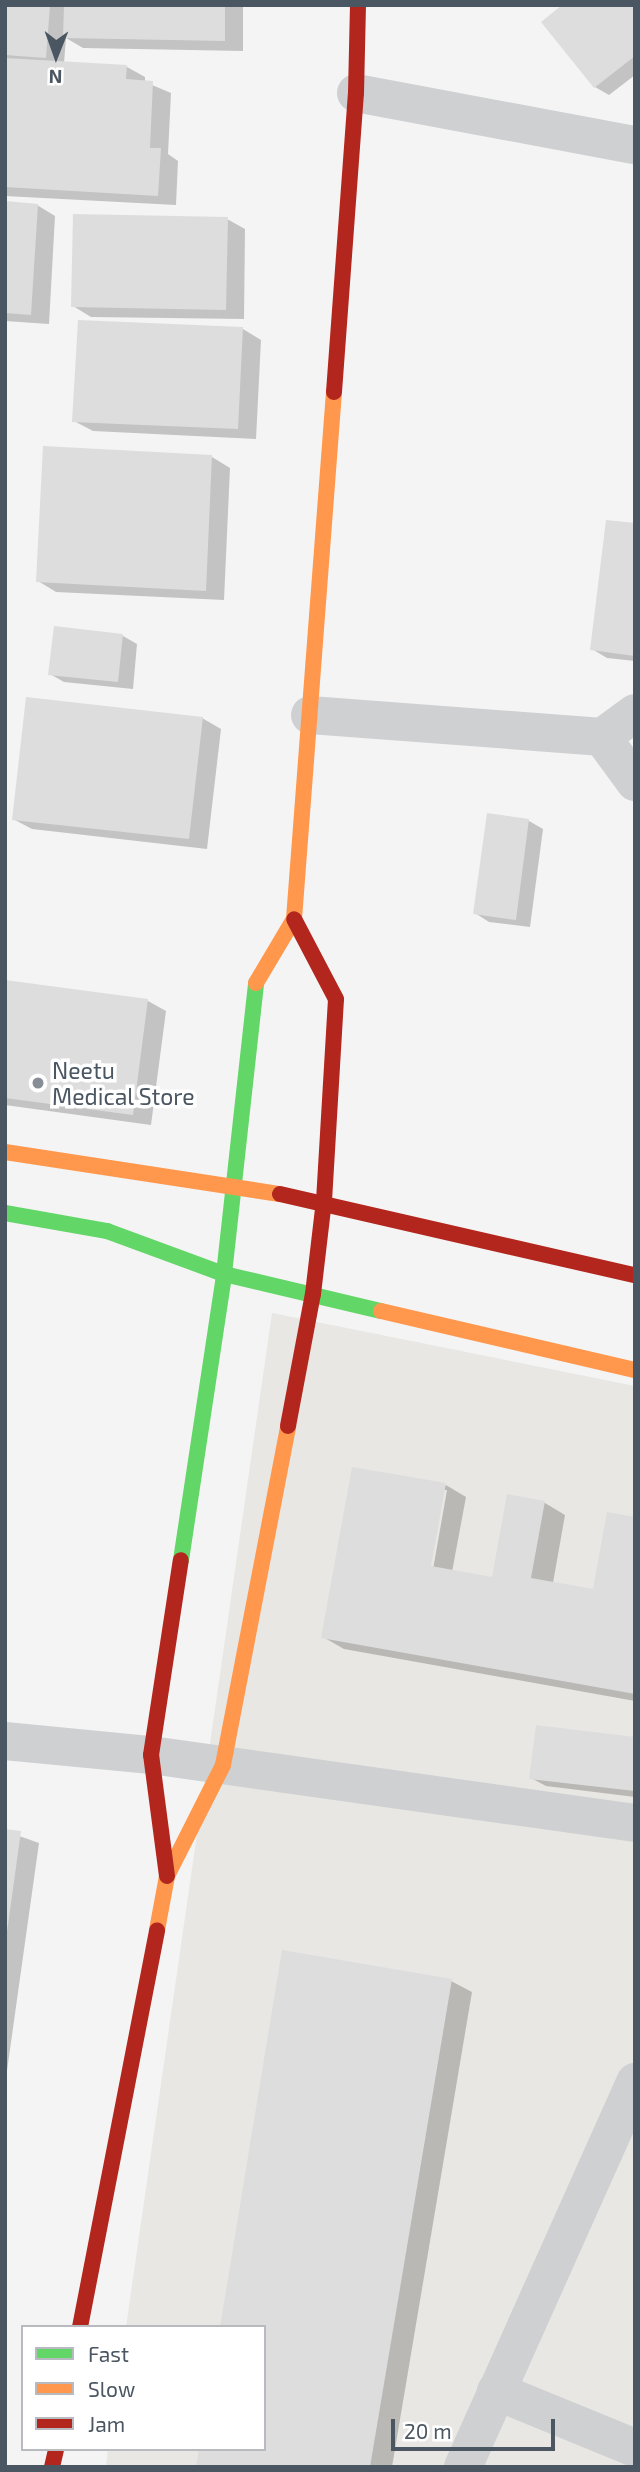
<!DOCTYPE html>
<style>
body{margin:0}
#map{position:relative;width:640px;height:2472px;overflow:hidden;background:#f4f4f4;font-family:"Exo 2",sans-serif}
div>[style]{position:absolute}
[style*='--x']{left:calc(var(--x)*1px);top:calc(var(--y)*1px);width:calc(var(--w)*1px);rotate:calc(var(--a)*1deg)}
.commercial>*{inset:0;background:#e8e7e3}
.shadow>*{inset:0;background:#0003}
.building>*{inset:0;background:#ddddde}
.street>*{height:38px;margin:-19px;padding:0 19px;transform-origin:19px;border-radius:19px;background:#ced0d2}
.fast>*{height:16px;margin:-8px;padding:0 8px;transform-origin:8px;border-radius:8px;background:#63d668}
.slow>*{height:16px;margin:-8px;padding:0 8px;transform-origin:8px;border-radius:8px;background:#ff974d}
.jam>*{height:16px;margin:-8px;padding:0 8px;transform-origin:8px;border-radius:8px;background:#b3261e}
.dots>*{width:19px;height:19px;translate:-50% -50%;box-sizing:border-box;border:4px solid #fff;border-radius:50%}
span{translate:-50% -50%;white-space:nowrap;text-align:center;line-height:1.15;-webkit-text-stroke:7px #fff;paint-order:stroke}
.poi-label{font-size:23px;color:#4a5661}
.left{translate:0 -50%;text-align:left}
.frame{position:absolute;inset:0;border:7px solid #4a5661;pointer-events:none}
.legend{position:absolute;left:21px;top:2325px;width:245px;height:126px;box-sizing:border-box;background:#fff;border:2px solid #b7bbc0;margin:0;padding:9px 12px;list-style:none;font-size:21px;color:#4a5661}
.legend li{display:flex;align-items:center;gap:14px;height:35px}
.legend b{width:35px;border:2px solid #b7bbc0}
.north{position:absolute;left:21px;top:21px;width:70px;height:70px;-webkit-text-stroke:5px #fff;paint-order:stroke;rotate:181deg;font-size:19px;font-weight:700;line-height:28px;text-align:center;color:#4a5661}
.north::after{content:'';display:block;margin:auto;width:24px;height:32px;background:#4a5661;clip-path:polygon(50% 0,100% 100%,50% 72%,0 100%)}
.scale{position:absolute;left:391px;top:2419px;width:164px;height:32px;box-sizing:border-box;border:4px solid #4a5661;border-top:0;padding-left:9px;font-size:21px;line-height:24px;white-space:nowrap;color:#4a5661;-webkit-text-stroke:5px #fff;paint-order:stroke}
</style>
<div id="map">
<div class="commercial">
<i style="clip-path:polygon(272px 1313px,635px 1386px,635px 2467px,106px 2467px,108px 2449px,264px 2449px,264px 2327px,126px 2327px)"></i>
</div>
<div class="shadow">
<i style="clip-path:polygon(5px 5px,243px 5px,243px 51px,83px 48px,66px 38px,64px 63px,127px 67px,145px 77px,145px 82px,171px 93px,168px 154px,178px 161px,176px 205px,5px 196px)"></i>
<i style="clip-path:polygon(635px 5px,635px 75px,609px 95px,595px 87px)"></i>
<i style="clip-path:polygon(5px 203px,37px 205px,55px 216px,49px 324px,5px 321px)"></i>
<i style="clip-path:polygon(227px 219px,245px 229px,244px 319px,91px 317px,73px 306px)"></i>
<i style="clip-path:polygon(243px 329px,261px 340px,256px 439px,93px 431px,74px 421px)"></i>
<i style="clip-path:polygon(44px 448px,212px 457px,230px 468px,224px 600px,56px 592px,38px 581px)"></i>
<i style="clip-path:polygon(635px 525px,635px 661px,607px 658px,592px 649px)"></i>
<i style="clip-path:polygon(55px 628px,123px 636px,137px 644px,133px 689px,64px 682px,50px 674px)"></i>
<i style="clip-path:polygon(202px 718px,221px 729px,207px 849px,32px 829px,13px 819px)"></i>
<i style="clip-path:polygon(488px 815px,529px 821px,543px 829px,530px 927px,489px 922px,475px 913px)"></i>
<i style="clip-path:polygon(5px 982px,148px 1001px,166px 1011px,151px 1125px,5px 1105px)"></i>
<i style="clip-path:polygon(evenodd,446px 1485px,466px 1497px,452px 1572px,493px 1579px,508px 1496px,545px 1503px,565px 1515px,553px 1583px,595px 1591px,635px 1519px,635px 1701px,344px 1649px,323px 1637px,446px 1485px,443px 1490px,447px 1490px,432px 1575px,428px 1574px,443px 1490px)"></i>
<i style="clip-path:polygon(635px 1739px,635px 1797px,546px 1786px,531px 1778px)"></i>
<i style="clip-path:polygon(5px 1831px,39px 1843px,5px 2085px)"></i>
<i style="clip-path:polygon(451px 1981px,472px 1992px,392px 2467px,198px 2467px,264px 2449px)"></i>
</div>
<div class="building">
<i style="clip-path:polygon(5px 5px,50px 5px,46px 58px,5px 55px)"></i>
<i style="clip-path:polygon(64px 5px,225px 5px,225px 41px,63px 38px)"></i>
<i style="clip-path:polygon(562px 5px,635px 5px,635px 56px,594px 88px,541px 22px)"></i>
<i style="clip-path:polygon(5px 58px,127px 65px,126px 79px,153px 81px,150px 148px,161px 148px,158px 196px,5px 187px)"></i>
<i style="clip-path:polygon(5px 201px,38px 204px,31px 315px,5px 313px)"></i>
<i style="clip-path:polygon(73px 214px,228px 217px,226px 310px,71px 307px)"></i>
<i style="clip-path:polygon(78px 320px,243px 327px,238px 429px,72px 422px)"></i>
<i style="clip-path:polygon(43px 446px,212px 455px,206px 591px,36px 582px)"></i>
<i style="clip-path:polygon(606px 520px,635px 523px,635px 656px,590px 650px)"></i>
<i style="clip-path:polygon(54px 626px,123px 634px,118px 682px,48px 675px)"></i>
<i style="clip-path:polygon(26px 697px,203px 717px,189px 839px,12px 820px)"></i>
<i style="clip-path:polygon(487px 813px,529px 819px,516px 920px,473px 914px)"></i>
<i style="clip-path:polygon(5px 980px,148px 999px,133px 1115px,5px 1098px)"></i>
<i style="clip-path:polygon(352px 1467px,446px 1483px,431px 1566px,492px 1577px,507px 1494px,545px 1501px,531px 1578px,593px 1589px,607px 1512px,635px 1517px,635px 1694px,321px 1638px)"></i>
<i style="clip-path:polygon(536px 1725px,635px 1737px,635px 1791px,529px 1779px)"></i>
<i style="clip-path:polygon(5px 1829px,21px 1831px,7px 1932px,5px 1932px)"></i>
<i style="clip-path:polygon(282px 1950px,452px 1979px,370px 2467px,196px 2467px,199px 2449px,264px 2449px,264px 2327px,220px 2327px)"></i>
</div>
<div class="street">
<i style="--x:356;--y:93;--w:284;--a:10.6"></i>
<i style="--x:310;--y:715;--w:293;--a:4.3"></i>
<i style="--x:602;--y:737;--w:56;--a:53.7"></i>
<i style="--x:602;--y:737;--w:41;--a:-36"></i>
<i style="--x:5;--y:1741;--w:147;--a:5.5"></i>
<i style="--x:151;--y:1755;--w:489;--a:8"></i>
<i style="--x:496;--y:2391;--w:150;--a:22.3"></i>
<i style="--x:463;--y:2467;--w:422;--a:-65.9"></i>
</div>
<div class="fast">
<i style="--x:5;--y:1213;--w:104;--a:10"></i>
<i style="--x:107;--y:1231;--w:125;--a:20.2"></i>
<i style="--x:224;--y:1274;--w:161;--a:13.3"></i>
<i style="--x:181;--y:1560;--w:289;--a:-81.4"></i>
<i style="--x:224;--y:1274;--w:293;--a:-83.7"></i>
</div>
<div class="slow">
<i style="--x:256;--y:983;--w:74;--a:-59.3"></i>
<i style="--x:294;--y:919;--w:529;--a:-85.66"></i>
<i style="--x:5;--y:1152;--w:278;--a:8.7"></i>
<i style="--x:381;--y:1311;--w:261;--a:13.1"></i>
<i style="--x:157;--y:1930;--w:55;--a:-79.5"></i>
<i style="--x:167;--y:1876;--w:124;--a:-63.2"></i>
<i style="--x:223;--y:1765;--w:345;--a:-79.1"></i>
</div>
<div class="jam">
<i style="--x:334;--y:392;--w:300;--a:-85.8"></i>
<i style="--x:356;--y:93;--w:88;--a:-88.7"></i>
<i style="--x:280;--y:1194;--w:364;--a:12.9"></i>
<i style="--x:288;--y:1426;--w:134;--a:-79.3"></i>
<i style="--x:313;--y:1294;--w:94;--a:-83.3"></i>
<i style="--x:324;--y:1201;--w:202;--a:-86.6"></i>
<i style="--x:336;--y:999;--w:90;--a:-117.7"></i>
<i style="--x:167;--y:1876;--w:122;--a:-97.5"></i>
<i style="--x:151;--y:1755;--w:197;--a:-81.3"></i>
<i style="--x:80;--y:2327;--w:404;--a:-79"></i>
<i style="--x:52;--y:2467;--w:18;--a:-77"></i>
</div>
<div class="dots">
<i style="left:38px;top:1083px;background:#868d94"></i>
</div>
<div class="poi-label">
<span class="left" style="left:52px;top:1083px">Neetu<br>Medical Store</span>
</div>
<div class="frame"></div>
<ul class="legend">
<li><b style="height:9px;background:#63d668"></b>Fast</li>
<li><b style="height:9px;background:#ff974d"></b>Slow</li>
<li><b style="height:9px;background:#b3261e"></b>Jam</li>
</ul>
<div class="north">N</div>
<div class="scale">20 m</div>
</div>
